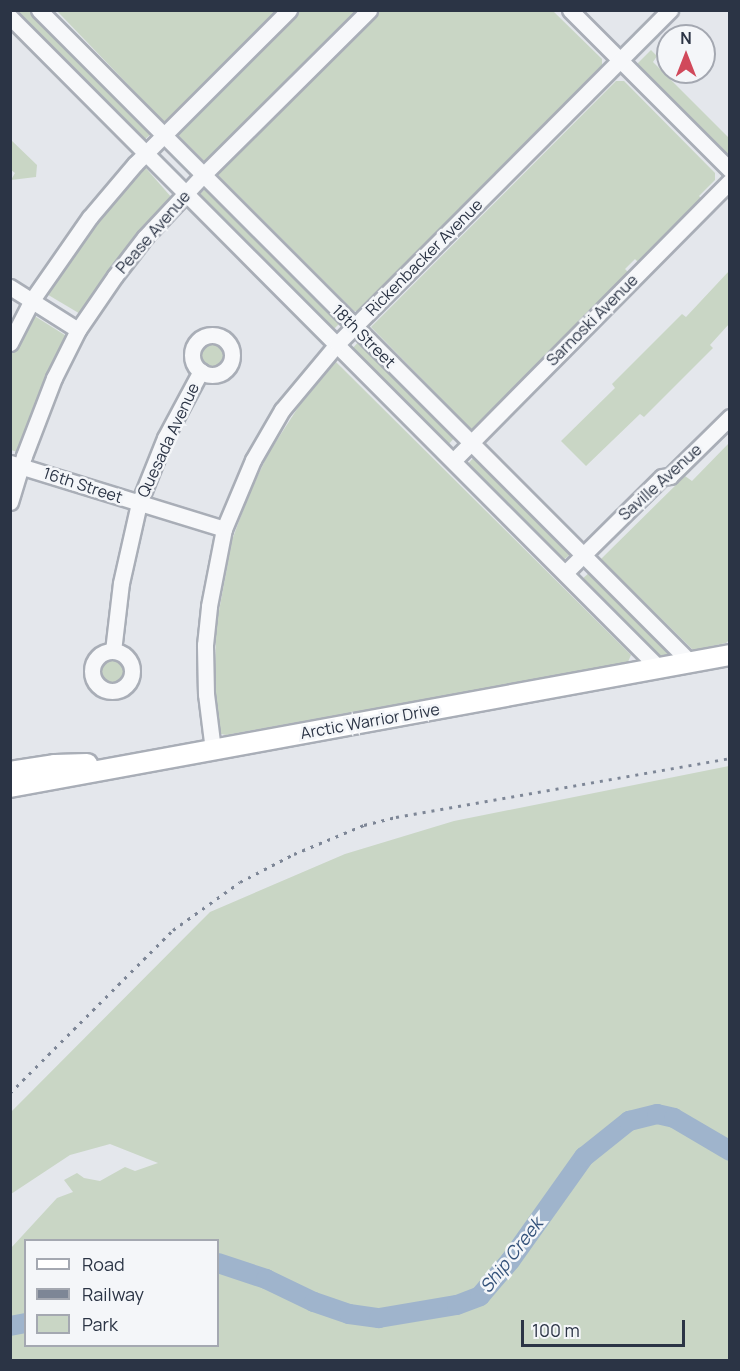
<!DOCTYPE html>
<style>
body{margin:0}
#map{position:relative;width:740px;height:1371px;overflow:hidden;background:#e4e7ec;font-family:Manrope,sans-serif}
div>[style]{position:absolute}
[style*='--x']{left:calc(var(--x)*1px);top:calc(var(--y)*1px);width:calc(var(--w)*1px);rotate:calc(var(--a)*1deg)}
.green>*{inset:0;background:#c9d6c5}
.round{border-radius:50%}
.river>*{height:20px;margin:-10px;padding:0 10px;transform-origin:10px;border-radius:10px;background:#9fb4cc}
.roads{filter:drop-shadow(2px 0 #a9aeb7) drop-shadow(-2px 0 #a9aeb7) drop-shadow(0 2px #a9aeb7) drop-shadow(0 -2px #a9aeb7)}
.minor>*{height:15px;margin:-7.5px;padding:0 7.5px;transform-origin:7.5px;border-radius:7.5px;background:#f7f8fa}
.minor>.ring{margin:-7.5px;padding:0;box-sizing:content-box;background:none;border:15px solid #f7f8fa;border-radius:50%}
.major>*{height:20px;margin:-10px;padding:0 10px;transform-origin:10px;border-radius:10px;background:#fff}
.rail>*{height:3px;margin-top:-1.5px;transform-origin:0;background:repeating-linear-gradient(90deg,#7d8696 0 3px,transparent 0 9px)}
span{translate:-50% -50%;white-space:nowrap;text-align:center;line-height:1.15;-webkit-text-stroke:5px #f4f6f9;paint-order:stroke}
.street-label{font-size:16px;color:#2b3445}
.water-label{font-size:18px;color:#34527a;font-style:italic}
.frame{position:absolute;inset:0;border:12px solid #2b3445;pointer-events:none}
.legend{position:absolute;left:24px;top:1239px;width:195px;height:108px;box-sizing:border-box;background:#f4f6f9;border:2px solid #a4a8b1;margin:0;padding:8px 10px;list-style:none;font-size:18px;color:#2b3445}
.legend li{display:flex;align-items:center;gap:12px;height:30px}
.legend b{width:30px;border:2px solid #a4a8b1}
.north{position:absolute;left:656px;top:24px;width:60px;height:60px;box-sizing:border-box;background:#f4f6f9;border:2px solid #a4a8b1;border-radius:50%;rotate:0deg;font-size:16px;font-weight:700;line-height:24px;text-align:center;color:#2b3445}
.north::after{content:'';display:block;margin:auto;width:21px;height:27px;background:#d1495b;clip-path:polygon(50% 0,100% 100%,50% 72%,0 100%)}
.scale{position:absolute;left:521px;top:1320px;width:164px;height:27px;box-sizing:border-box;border:3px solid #2b3445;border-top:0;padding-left:8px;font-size:18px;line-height:21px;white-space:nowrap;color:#2b3445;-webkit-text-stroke:4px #f4f6f9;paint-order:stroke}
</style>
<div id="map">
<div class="green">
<i style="clip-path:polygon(11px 11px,31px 11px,153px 132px,142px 142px)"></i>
<i style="clip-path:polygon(57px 11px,276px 11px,164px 122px)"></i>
<i style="clip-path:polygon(300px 11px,361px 11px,207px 164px,177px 134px)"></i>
<i style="clip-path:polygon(376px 11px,553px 11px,602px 59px,602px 67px,358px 311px,354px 311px,216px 173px)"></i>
<i style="clip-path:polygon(651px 50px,657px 56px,653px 62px,729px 138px,729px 160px,635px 66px)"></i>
<i style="clip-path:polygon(616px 81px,624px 81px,715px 173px,715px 180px,699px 196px,703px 200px,639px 263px,635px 259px,625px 269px,629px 273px,472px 430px,371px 327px)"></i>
<i style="clip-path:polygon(10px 139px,37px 165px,36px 177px,11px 180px,15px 173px,11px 170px)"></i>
<i style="clip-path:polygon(144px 166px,172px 198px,82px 315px,45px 293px,87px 230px)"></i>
<i style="clip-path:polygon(207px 187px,342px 321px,332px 331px,197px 197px)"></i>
<i style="clip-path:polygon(729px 271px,729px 324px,710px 345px,713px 348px,644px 417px,640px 414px,586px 466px,561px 441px,615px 388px,612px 384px,682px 314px,686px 317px)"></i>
<i style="clip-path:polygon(33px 315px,68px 337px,18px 452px,11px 450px,10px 355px)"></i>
<i class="round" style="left:198px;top:340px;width:28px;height:28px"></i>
<i style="clip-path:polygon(360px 340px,456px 436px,447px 446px,351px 350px)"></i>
<i style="clip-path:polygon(336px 362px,631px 655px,628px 662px,226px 735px,221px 734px,218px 727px,215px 679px,216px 627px,232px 540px,248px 497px,268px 454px,299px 406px)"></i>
<i style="clip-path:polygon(729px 443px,729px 640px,726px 643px,693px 650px,601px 559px,685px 476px,692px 481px)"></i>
<i style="clip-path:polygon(476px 455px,572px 553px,561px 562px,466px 466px)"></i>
<i style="clip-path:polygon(591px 571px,669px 650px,668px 655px,656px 657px,580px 581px)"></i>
<i class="round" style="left:97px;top:656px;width:30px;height:30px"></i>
<i style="clip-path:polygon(evenodd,729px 766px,729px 1360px,11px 1360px,11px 1248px,57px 1198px,73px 1192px,64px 1180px,77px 1173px,84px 1178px,100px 1181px,125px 1167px,135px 1171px,158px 1163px,110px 1144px,70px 1155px,11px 1194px,11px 1112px,210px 912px,345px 854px,454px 821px,729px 766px,26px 1240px,218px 1240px,218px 1346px,26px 1346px,26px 1240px)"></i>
</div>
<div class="river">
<i style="--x:218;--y:1263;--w:51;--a:18.4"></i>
<i style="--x:266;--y:1279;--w:53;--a:25.6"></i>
<i style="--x:314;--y:1302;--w:37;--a:19"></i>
<i style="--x:349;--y:1314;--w:30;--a:8"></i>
<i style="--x:379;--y:1318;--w:79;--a:-9.5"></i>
<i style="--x:457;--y:1305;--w:25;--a:-21"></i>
<i style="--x:480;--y:1296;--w:46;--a:-49.4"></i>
<i style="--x:510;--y:1261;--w:128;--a:-54.6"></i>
<i style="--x:584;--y:1157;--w:58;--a:-38.7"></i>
<i style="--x:629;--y:1121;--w:29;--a:-14"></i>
<i style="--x:657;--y:1114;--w:17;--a:13"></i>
<i style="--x:674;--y:1118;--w:65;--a:30.5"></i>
<i style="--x:10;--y:1326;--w:16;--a:-11"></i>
</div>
<div class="roads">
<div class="minor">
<i style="--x:39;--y:10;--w:921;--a:45.04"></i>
<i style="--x:570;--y:10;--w:226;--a:45"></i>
<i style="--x:10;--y:17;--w:919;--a:45.09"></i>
<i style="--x:10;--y:287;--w:80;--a:32.3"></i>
<i class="ring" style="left:192px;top:335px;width:25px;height:25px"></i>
<i style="--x:10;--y:343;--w:48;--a:-62.9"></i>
<i style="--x:32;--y:300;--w:101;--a:-55.1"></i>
<i style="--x:90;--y:217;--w:70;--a:-49.7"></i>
<i style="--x:135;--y:164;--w:218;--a:-45"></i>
<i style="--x:454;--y:460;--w:392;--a:-45.3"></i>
<i style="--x:10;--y:463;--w:224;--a:17.1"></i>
<i style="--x:10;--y:502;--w:48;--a:-73.1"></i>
<i style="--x:24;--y:456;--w:84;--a:-69"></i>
<i style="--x:54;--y:378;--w:54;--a:-63.4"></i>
<i style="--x:78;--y:330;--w:65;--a:-55.6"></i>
<i style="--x:115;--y:276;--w:49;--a:-52.4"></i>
<i style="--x:145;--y:237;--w:85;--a:-46.9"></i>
<i style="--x:203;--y:175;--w:234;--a:-44.8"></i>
<i style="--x:565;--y:573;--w:136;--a:-44.7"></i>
<i style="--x:662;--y:477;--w:8;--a:-7"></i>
<i style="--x:670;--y:476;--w:84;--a:-44.5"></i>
<i style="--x:113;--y:651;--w:68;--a:-83.3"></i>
<i style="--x:121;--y:583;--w:82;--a:-77.3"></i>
<i style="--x:139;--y:503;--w:70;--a:-68.2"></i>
<i style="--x:165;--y:438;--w:76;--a:-61.8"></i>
<i class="ring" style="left:92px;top:651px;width:25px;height:25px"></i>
<i style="--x:213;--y:750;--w:56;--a:-97.1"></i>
<i style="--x:206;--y:694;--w:49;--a:-91.2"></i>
<i style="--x:205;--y:645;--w:39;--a:-84"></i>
<i style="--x:209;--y:606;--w:78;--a:-79"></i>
<i style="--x:224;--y:529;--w:75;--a:-67.2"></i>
<i style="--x:253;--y:460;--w:58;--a:-59.9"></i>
<i style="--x:282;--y:410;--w:86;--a:-50.2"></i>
<i style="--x:337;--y:344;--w:472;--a:-45.1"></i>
</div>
<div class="major">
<i style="--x:10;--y:772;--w:46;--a:-8.8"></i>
<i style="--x:55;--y:765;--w:32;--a:-2"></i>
<i style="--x:10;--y:787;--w:732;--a:-10.39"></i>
</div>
</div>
<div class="rail">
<i style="--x:10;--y:1093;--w:231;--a:-45"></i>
<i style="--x:173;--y:930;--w:82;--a:-35.6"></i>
<i style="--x:240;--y:882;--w:61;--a:-27.4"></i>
<i style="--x:294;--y:854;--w:76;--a:-22.5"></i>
<i style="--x:364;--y:825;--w:33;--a:-14"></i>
<i style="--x:396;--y:817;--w:339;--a:-10"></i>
</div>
<div class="street-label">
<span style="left:153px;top:232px;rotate:-49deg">Pease Avenue</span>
<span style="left:424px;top:257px;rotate:-45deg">Rickenbacker Avenue</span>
<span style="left:592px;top:320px;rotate:-45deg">Sarnoski Avenue</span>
<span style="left:364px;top:336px;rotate:45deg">18th Street</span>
<span style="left:168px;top:440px;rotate:-65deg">Quesada Avenue</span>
<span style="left:660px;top:482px;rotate:-42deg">Saville Avenue</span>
<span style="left:83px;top:485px;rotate:18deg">16th Street</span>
<span style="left:370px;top:721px;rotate:-10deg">Arctic Warrior Drive</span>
</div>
<div class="water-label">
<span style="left:511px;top:1255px;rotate:-52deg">Ship Creek</span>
</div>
<div class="frame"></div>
<ul class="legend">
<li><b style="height:8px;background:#fff"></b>Road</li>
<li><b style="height:8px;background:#7d8696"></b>Railway</li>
<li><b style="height:16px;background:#c9d6c5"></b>Park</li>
</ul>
<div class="north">N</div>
<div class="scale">100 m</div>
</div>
